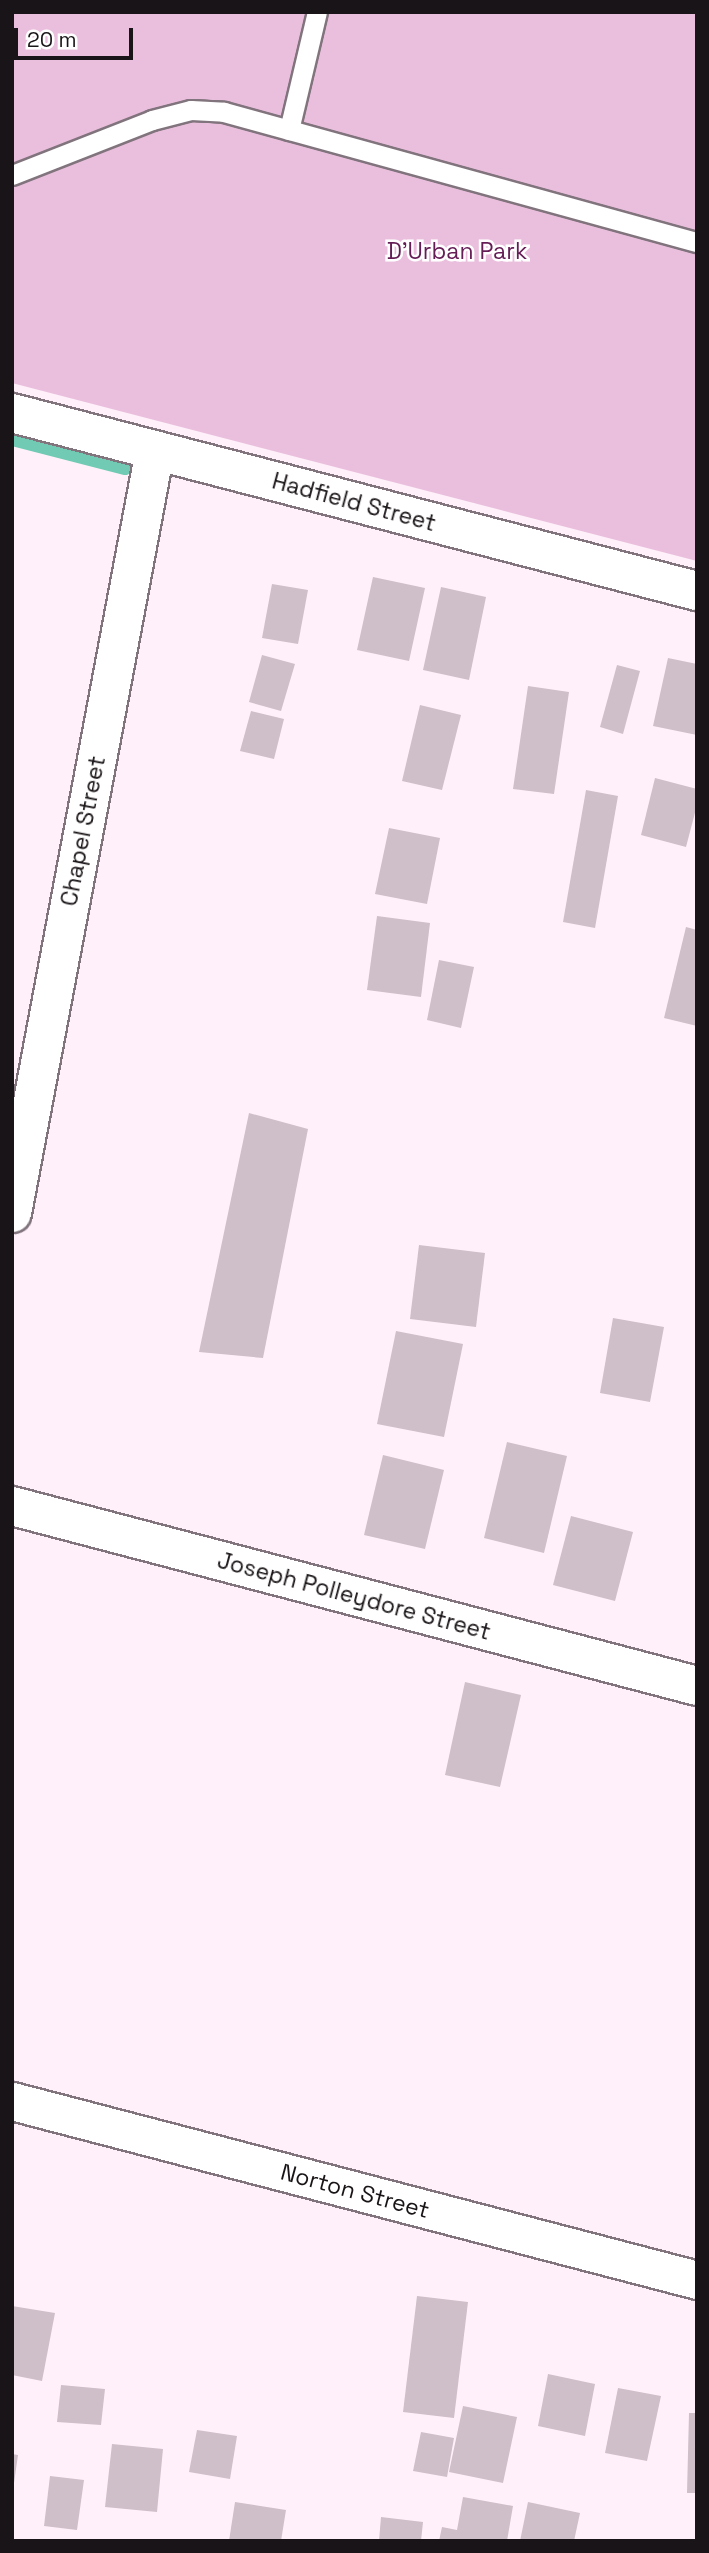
<!DOCTYPE html>
<style>
body{margin:0}
#map{position:relative;width:709px;height:2553px;overflow:hidden;background:#fff0fa;font-family:"Space Grotesk",sans-serif}
div>[style]{position:absolute}
[style*='--x']{left:calc(var(--x)*1px);top:calc(var(--y)*1px);width:calc(var(--w)*1px);rotate:calc(var(--a)*1deg)}
.green>*{inset:0;background:#eabfdd}
.stream>*{height:12px;margin:-6px;padding:0 6px;transform-origin:6px;border-radius:6px;background:#70cab4}
.building>*{inset:0;background:#cebfc9}
.roads{filter:drop-shadow(2px 0 #81747d) drop-shadow(-2px 0 #81747d) drop-shadow(0 2px #81747d) drop-shadow(0 -2px #81747d)}
.lane>*{height:19px;margin:-9.5px;padding:0 9.5px;transform-origin:9.5px;border-radius:9.5px;background:#fff}
.street>*{height:37px;margin:-18.5px;padding:0 18.5px;transform-origin:18.5px;border-radius:18.5px;background:#fff}
.secondary>*{height:38px;margin:-19px;padding:0 19px;transform-origin:19px;border-radius:19px;background:#fff}
span{translate:-50% -50%;white-space:nowrap;text-align:center;line-height:1.15;-webkit-text-stroke:5px #fff;paint-order:stroke}
.park-label{font-size:23px;color:#651d56}
.street-label{font-size:23px;color:#191417}
.frame{position:absolute;inset:0;border:14px solid #191417;pointer-events:none}
.scale{position:absolute;left:14px;top:28px;width:119px;height:32px;box-sizing:border-box;border:4px solid #191417;border-top:0;padding-left:9px;font-size:21px;line-height:24px;white-space:nowrap;color:#191417;-webkit-text-stroke:5px #fff;paint-order:stroke}
</style>
<div id="map">
<div class="green">
<i style="clip-path:polygon(12px 12px,697px 12px,697px 561px,12px 383px)"></i>
</div>
<div class="stream">
<i style="--x:12;--y:440;--w:117;--a:14.4"></i>
</div>
<div class="building">
<i style="clip-path:polygon(373px 577px,425px 588px,409px 661px,357px 650px)"></i>
<i style="clip-path:polygon(272px 584px,308px 590px,298px 644px,262px 638px)"></i>
<i style="clip-path:polygon(441px 587px,486px 597px,469px 680px,423px 670px)"></i>
<i style="clip-path:polygon(262px 655px,295px 664px,281px 711px,249px 702px)"></i>
<i style="clip-path:polygon(668px 658px,697px 664px,697px 735px,653px 726px)"></i>
<i style="clip-path:polygon(617px 665px,640px 671px,623px 734px,600px 727px)"></i>
<i style="clip-path:polygon(528px 686px,569px 692px,554px 794px,513px 789px)"></i>
<i style="clip-path:polygon(420px 705px,461px 715px,442px 790px,402px 781px)"></i>
<i style="clip-path:polygon(251px 711px,284px 719px,274px 759px,240px 751px)"></i>
<i style="clip-path:polygon(655px 778px,697px 789px,697px 805px,686px 847px,641px 835px)"></i>
<i style="clip-path:polygon(586px 790px,618px 796px,595px 928px,563px 922px)"></i>
<i style="clip-path:polygon(389px 828px,440px 838px,427px 904px,375px 894px)"></i>
<i style="clip-path:polygon(377px 916px,430px 923px,421px 997px,367px 990px)"></i>
<i style="clip-path:polygon(686px 927px,697px 930px,697px 1026px,664px 1018px)"></i>
<i style="clip-path:polygon(439px 960px,474px 967px,461px 1028px,427px 1020px)"></i>
<i style="clip-path:polygon(249px 1113px,308px 1129px,263px 1358px,199px 1352px)"></i>
<i style="clip-path:polygon(419px 1245px,485px 1253px,476px 1327px,410px 1319px)"></i>
<i style="clip-path:polygon(613px 1318px,664px 1327px,650px 1402px,600px 1393px)"></i>
<i style="clip-path:polygon(396px 1331px,463px 1344px,444px 1437px,377px 1424px)"></i>
<i style="clip-path:polygon(507px 1442px,567px 1456px,544px 1553px,484px 1538px)"></i>
<i style="clip-path:polygon(383px 1455px,444px 1470px,425px 1549px,364px 1535px)"></i>
<i style="clip-path:polygon(571px 1516px,633px 1532px,615px 1601px,553px 1585px)"></i>
<i style="clip-path:polygon(465px 1682px,521px 1695px,500px 1787px,445px 1775px)"></i>
<i style="clip-path:polygon(417px 2296px,468px 2302px,454px 2418px,403px 2412px)"></i>
<i style="clip-path:polygon(12px 2306px,55px 2313px,42px 2381px,12px 2375px)"></i>
<i style="clip-path:polygon(548px 2374px,595px 2384px,585px 2436px,538px 2426px)"></i>
<i style="clip-path:polygon(61px 2385px,105px 2389px,101px 2425px,57px 2422px)"></i>
<i style="clip-path:polygon(618px 2388px,661px 2396px,647px 2461px,605px 2453px)"></i>
<i style="clip-path:polygon(463px 2406px,517px 2417px,503px 2483px,449px 2472px)"></i>
<i style="clip-path:polygon(689px 2413px,697px 2413px,697px 2493px,687px 2493px)"></i>
<i style="clip-path:polygon(197px 2430px,237px 2436px,230px 2479px,189px 2472px)"></i>
<i style="clip-path:polygon(421px 2432px,454px 2438px,447px 2477px,413px 2471px)"></i>
<i style="clip-path:polygon(112px 2444px,163px 2449px,157px 2512px,105px 2507px)"></i>
<i style="clip-path:polygon(12px 2454px,18px 2455px,14px 2483px,12px 2483px)"></i>
<i style="clip-path:polygon(50px 2476px,84px 2480px,77px 2530px,44px 2526px)"></i>
<i style="clip-path:polygon(463px 2497px,513px 2506px,507px 2541px,439px 2541px,442px 2527px,457px 2530px)"></i>
<i style="clip-path:polygon(235px 2502px,286px 2510px,281px 2541px,229px 2541px)"></i>
<i style="clip-path:polygon(528px 2502px,580px 2513px,574px 2541px,520px 2541px)"></i>
<i style="clip-path:polygon(381px 2517px,423px 2522px,421px 2541px,379px 2541px)"></i>
</div>
<div class="roads">
<div class="lane">
<i style="--x:289;--y:130;--w:121;--a:-76.7"></i>
<i style="--x:12;--y:175;--w:150;--a:-21.4"></i>
<i style="--x:152;--y:120;--w:40;--a:-14.4"></i>
<i style="--x:191;--y:110;--w:33;--a:3"></i>
<i style="--x:224;--y:112;--w:491;--a:15.4"></i>
</div>
<div class="street">
<i style="--x:12;--y:2101;--w:708;--a:14.64"></i>
</div>
<div class="secondary">
<i style="--x:12;--y:413;--w:708;--a:14.57"></i>
<i style="--x:12;--y:1213;--w:776;--a:-79.38"></i>
<i style="--x:12;--y:1506;--w:708;--a:14.72"></i>
</div>
</div>
<div class="park-label">
<span style="left:457px;top:251px">D'Urban Park</span>
</div>
<div class="street-label">
<span style="left:354px;top:502px;rotate:15deg">Hadfield Street</span>
<span style="left:83px;top:831px;rotate:-79deg">Chapel Street</span>
<span style="left:354px;top:1596px;rotate:15deg">Joseph Polleydore Street</span>
<span style="left:355px;top:2191px;rotate:15deg">Norton Street</span>
</div>
<div class="frame"></div>
<div class="scale">20 m</div>
</div>
